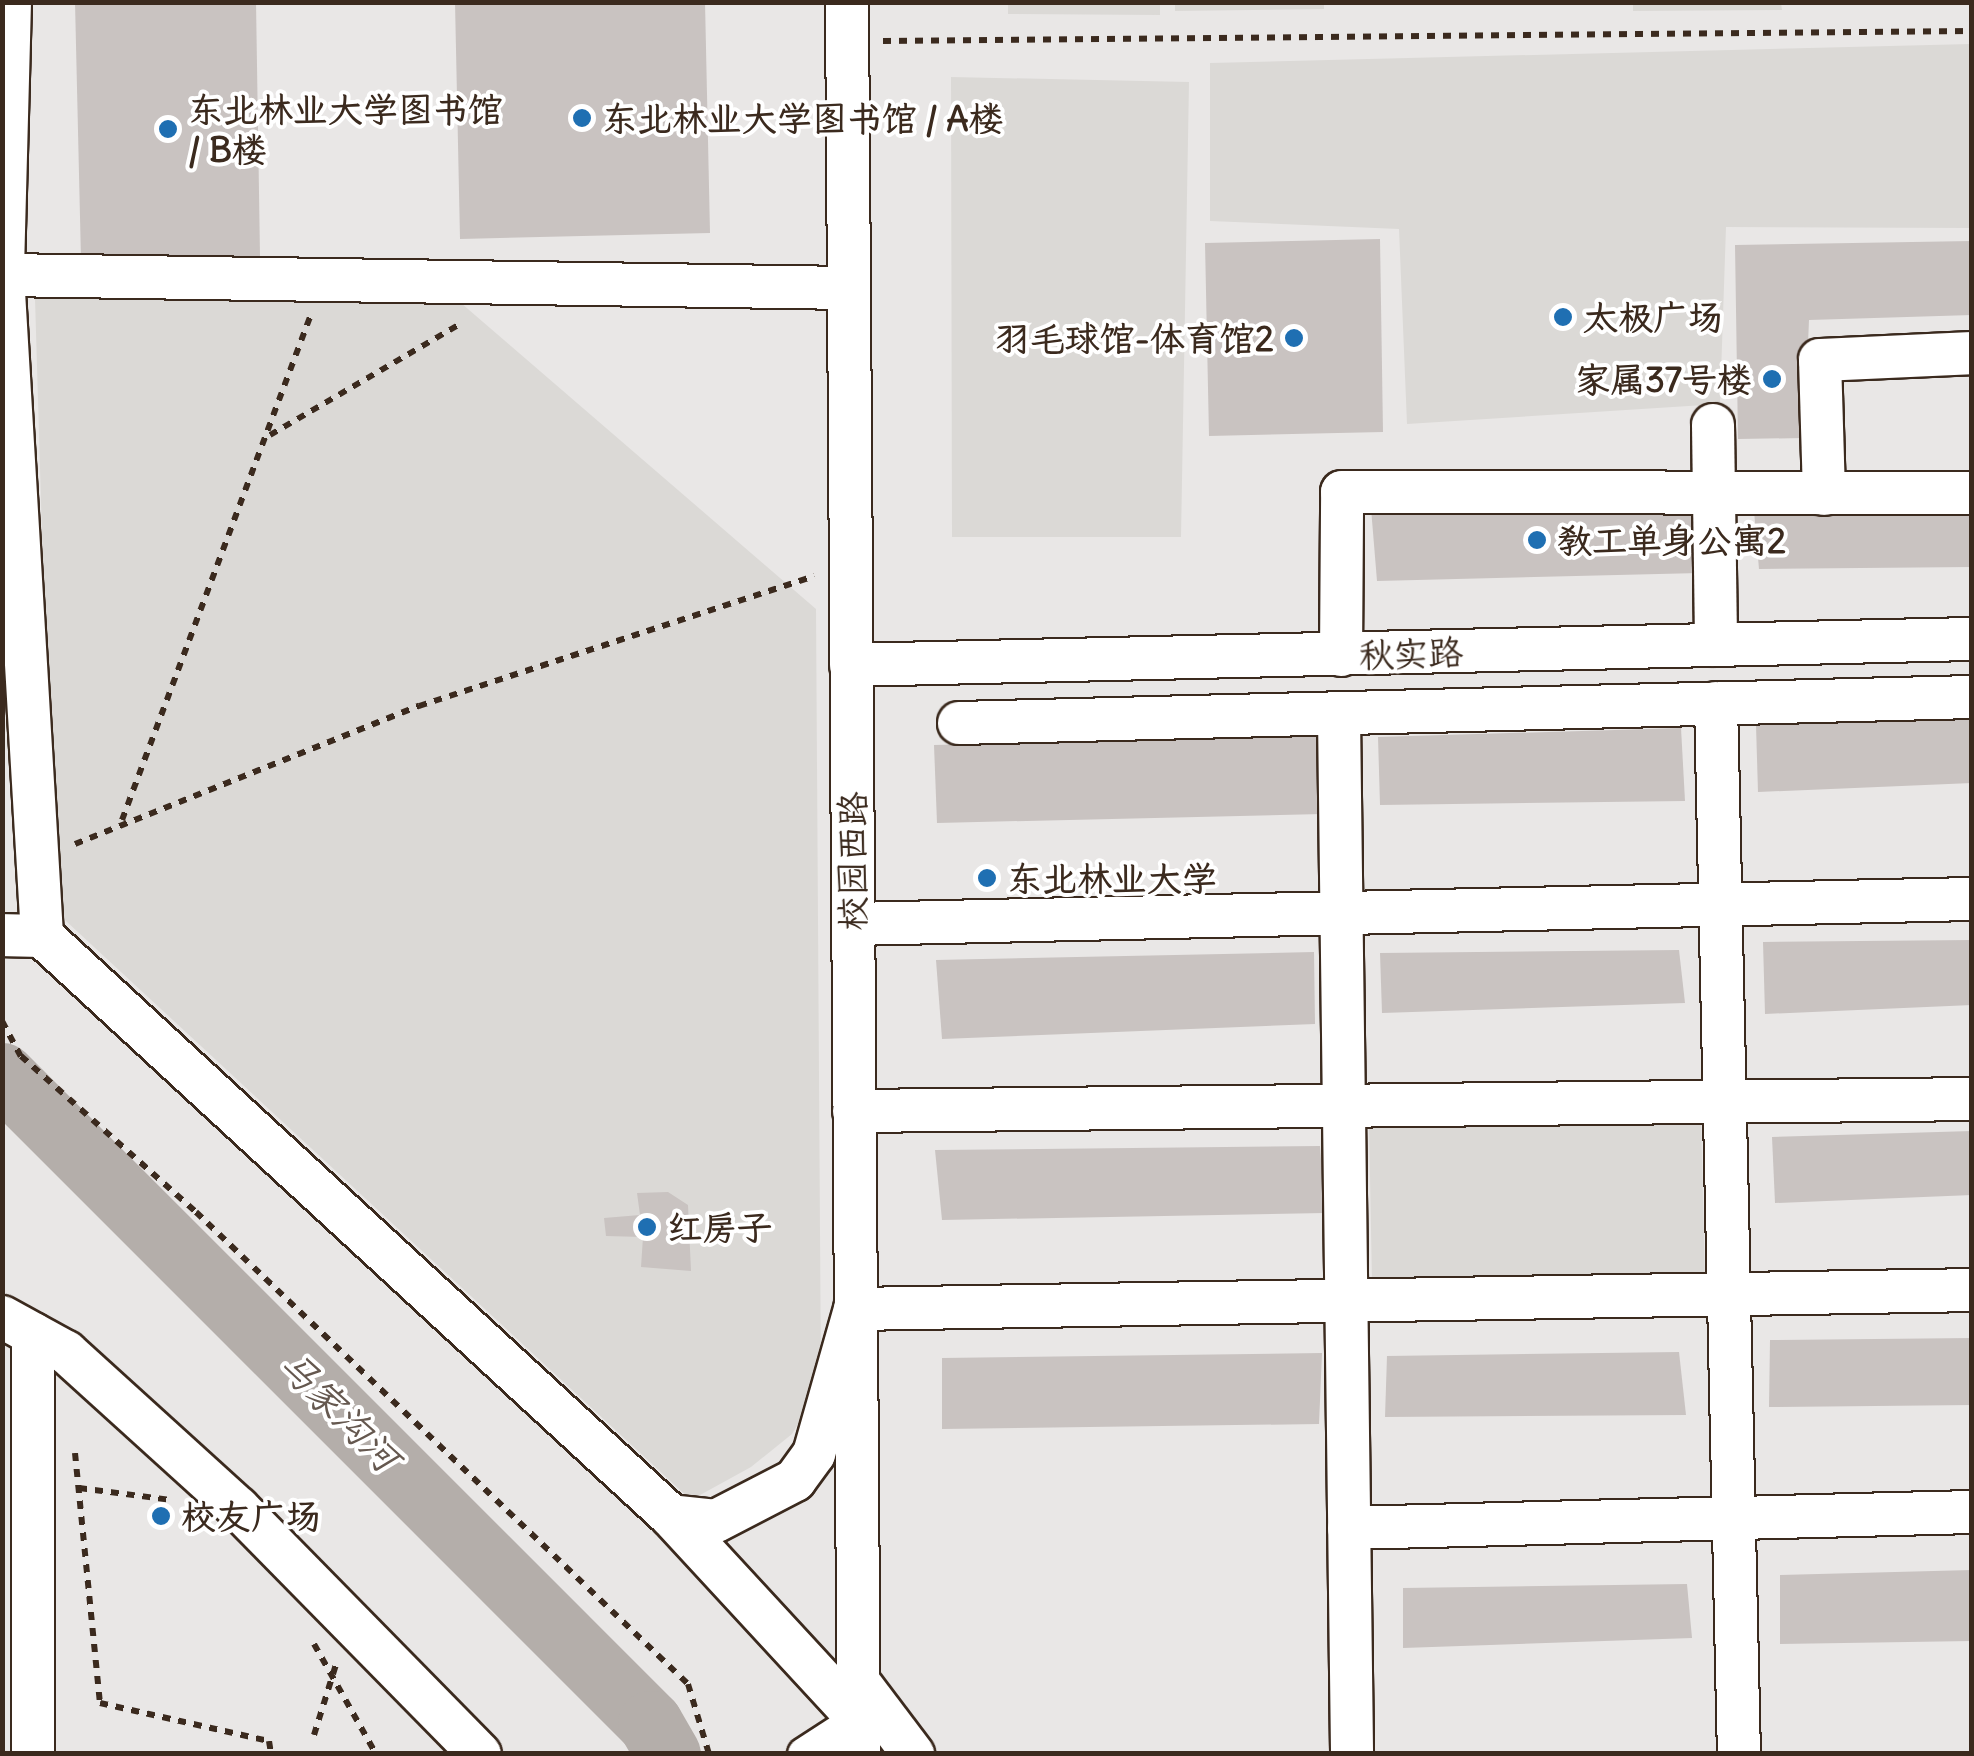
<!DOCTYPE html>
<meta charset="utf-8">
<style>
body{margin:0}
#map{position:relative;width:1974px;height:1756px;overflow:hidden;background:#f7f6f6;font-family:Delius,"LXGW WenKai TC",sans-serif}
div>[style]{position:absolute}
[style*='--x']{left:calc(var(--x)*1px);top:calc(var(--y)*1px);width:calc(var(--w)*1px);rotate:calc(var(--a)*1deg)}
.built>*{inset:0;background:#e9e7e6}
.green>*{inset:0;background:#dbd9d6}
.river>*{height:65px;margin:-32.5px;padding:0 32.5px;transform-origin:32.5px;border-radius:32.5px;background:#b4aeaa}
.building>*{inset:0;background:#c9c3c1}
.path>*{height:6px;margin-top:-3px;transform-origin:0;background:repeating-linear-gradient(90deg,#3b2a1e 0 8px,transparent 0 16px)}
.roads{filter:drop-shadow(2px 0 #3b2a1e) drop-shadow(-2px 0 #3b2a1e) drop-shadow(0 2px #3b2a1e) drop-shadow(0 -2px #3b2a1e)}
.pedestrian>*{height:32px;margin:-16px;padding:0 16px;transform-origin:16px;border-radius:16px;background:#fff}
.minor>*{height:42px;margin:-21px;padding:0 21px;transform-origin:21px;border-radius:21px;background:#fff}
.dots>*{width:28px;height:28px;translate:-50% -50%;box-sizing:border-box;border:5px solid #fff;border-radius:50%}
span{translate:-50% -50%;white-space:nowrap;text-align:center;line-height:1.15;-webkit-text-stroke:8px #fff;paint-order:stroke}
.poi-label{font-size:35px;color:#3b2a1e;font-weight:700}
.left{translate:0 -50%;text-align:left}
.right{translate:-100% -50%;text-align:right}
.street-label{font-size:35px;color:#3b2a1e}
.water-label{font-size:38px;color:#65584f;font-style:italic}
.frame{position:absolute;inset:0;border:5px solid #3b2a1e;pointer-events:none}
</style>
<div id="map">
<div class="built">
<i style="clip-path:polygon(3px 3px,1971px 3px,1971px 1753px,3px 1753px)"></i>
</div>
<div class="green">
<i style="clip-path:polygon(1008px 3px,1160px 3px,1160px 15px,1008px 14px)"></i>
<i style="clip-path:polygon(1175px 3px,1324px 2px,1324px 9px,1175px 11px)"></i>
<i style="clip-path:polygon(1633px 3px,1781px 3px,1782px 10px,1633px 11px)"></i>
<i style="clip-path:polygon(1971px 44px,1971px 228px,1726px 227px,1720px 404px,1407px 424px,1399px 229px,1210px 221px,1210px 63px)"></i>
<i style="clip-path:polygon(951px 77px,1189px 82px,1181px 537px,952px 537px)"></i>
<i style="clip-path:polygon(454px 297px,816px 609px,821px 1386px,792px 1434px,751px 1467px,691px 1500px,53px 909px,35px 298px)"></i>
<i style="clip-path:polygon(1701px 1118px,1705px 1283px,1372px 1282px,1369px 1123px)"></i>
</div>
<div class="river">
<i style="--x:2;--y:1075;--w:916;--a:45"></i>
<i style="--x:650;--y:1723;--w:36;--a:60"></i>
</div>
<div class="building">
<i style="clip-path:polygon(75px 2px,256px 2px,260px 256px,81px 260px)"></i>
<i style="clip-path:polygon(455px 2px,705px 2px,710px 233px,460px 239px)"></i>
<i style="clip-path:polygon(1380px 239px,1383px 432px,1209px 436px,1205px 243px)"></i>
<i style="clip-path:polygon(1972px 241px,1972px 315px,1809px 320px,1804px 438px,1738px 439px,1735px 245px)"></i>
<i style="clip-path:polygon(1972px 497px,1972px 567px,1759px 569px,1753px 499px)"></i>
<i style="clip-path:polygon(1700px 501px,1700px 573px,1377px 581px,1371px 508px)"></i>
<i style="clip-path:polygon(1972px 715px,1972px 783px,1758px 792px,1756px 725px)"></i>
<i style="clip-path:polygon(1681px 728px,1685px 801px,1380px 805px,1378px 737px)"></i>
<i style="clip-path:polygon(1318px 736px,1322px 814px,937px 823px,934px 745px)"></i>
<i style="clip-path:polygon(1972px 940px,1972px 1005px,1765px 1014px,1763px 942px)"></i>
<i style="clip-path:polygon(1679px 950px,1685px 1003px,1382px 1013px,1380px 953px)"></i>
<i style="clip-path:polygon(1314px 952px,1315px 1024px,942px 1039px,936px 960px)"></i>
<i style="clip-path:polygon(1972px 1131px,1972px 1195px,1775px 1203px,1772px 1137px)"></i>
<i style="clip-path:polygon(1320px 1146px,1325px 1213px,942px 1220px,935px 1150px)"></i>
<i style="clip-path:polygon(668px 1192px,688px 1205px,691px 1271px,641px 1267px,643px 1237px,606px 1236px,604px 1218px,640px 1215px,637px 1193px)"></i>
<i style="clip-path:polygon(1972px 1338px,1972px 1405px,1769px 1407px,1770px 1340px)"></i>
<i style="clip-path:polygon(1679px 1352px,1686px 1415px,1385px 1417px,1387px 1356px)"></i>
<i style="clip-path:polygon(1322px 1353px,1319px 1424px,942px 1429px,942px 1358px)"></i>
<i style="clip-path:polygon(1972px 1570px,1972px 1641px,1780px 1644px,1780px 1575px)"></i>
<i style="clip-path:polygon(1687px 1584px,1692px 1638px,1403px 1648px,1403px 1588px)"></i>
</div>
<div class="path">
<i style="--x:883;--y:41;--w:1089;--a:-0.53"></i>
<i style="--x:270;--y:435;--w:222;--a:-30.3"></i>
<i style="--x:122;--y:820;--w:537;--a:-69.51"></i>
<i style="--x:75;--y:844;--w:371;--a:-21.9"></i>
<i style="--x:419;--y:706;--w:416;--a:-18.2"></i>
<i style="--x:2;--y:1021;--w:40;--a:62"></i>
<i style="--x:21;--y:1056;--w:234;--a:41.7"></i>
<i style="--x:196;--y:1212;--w:682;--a:43.81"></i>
<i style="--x:688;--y:1684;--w:73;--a:73.3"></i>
<i style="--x:75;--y:1453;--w:251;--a:84.3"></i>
<i style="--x:100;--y:1703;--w:173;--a:12.7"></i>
<i style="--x:269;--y:1741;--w:13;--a:81"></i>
<i style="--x:79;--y:1488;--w:94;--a:7.4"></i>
<i style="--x:314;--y:1644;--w:126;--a:60.6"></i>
<i style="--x:314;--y:1735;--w:77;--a:-72.7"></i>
</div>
<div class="roads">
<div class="pedestrian">
<i style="--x:804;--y:1754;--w:64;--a:-32.9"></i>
</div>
<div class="minor">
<i style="--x:10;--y:2;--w:273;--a:91.5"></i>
<i style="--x:3;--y:275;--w:662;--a:86.62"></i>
<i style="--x:42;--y:936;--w:856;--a:42.68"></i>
<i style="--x:671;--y:1516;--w:276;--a:47.3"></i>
<i style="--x:847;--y:2;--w:1752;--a:89.61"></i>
<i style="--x:3;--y:275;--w:846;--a:0.88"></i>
<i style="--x:1713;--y:425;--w:220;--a:89.2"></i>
<i style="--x:1824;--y:494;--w:134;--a:-91.7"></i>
<i style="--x:1820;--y:360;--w:152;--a:-2.6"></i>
<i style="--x:1341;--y:655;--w:163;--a:-89.6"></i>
<i style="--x:1342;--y:492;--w:630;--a:0.09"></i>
<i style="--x:851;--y:665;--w:1121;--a:-1.33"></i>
<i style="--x:1716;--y:703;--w:1051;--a:88.75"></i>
<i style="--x:1339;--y:716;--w:1038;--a:89.28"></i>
<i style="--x:959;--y:723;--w:1013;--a:-1.47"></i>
<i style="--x:853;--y:924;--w:1119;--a:-1.28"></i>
<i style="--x:2;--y:935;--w:40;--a:1.4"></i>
<i style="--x:854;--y:1111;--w:1118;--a:-0.61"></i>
<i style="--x:2;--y:1317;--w:73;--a:28.7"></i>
<i style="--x:66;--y:1352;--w:232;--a:42.2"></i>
<i style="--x:238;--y:1508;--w:345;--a:45.5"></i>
<i style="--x:671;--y:1516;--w:45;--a:6.3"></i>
<i style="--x:716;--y:1521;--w:89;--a:-27.4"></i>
<i style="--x:795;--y:1480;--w:32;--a:-54"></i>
<i style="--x:814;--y:1454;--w:151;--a:-74.2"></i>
<i style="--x:855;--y:1309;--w:1117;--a:-0.97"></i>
<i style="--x:1349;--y:1528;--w:623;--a:-1.47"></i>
<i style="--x:857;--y:1680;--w:93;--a:52.9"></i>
<i style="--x:33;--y:1754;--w:420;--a:-90"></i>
</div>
</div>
<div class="dots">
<i style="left:582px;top:118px;background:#1f6fb2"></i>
<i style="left:168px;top:129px;background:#1f6fb2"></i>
<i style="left:1563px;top:317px;background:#1f6fb2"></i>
<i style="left:1294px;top:338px;background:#1f6fb2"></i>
<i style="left:1772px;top:379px;background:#1f6fb2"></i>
<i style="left:1537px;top:540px;background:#1f6fb2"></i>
<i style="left:987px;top:878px;background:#1f6fb2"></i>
<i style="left:647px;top:1227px;background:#1f6fb2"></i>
<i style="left:161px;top:1516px;background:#1f6fb2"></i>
</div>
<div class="poi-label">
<span class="left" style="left:188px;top:129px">东北林业大学图书馆<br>/ B楼</span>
<span class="left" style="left:602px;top:118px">东北林业大学图书馆 / A楼</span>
<span class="left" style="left:1583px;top:317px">太极广场</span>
<span class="right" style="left:1274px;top:338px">羽毛球馆-体育馆2</span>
<span class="right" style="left:1752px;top:379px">家属37号楼</span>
<span class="left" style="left:1557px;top:540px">教工单身公寓2</span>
<span class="left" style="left:1007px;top:878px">东北林业大学</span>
<span class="left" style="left:667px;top:1227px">红房子</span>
<span class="left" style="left:181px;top:1516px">校友广场</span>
</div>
<div class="street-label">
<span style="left:1411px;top:653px;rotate:-2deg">秋实路</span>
<span style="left:852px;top:861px;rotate:-90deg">校园西路</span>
</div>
<div class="water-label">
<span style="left:339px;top:1411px;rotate:45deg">马家沟河</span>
</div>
<div class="frame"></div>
</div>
